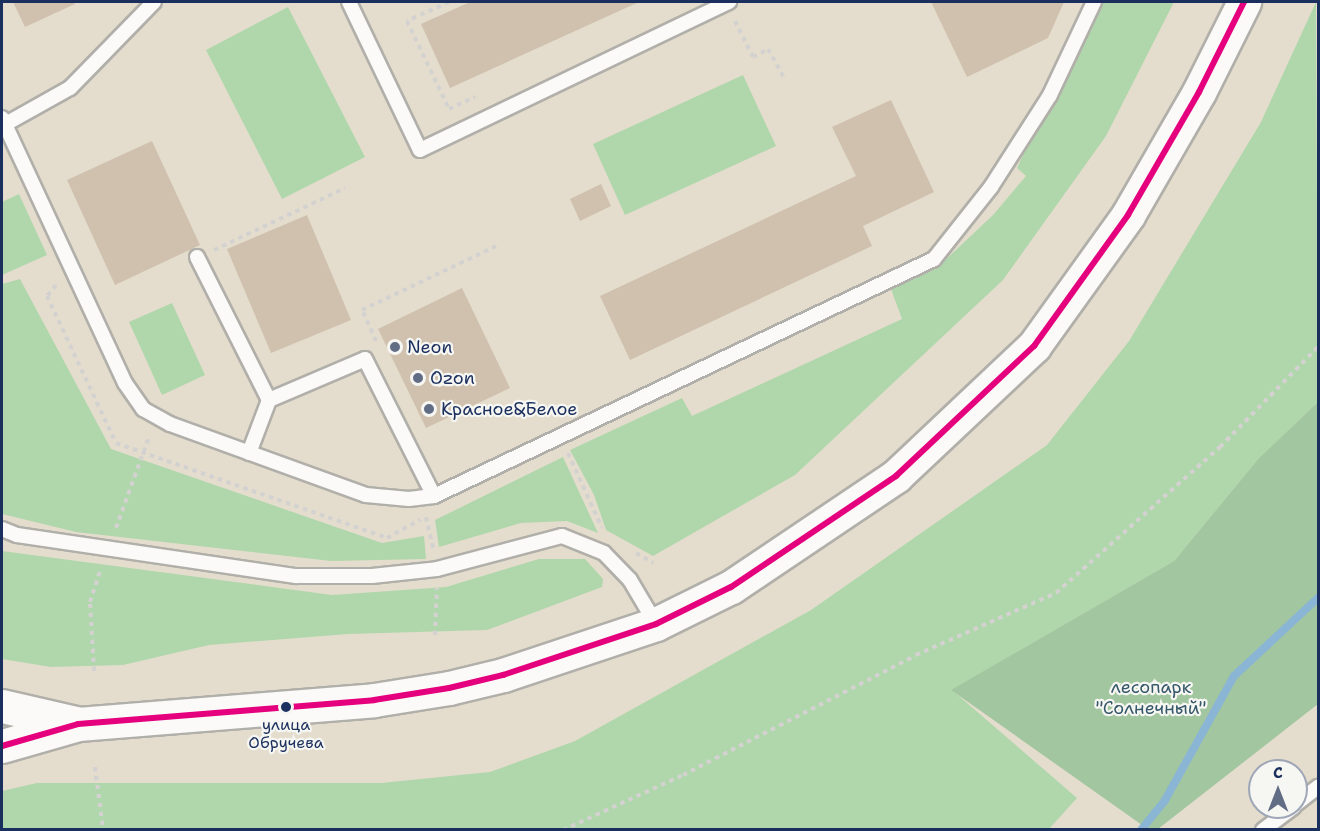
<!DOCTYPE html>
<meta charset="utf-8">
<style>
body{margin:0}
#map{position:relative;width:1320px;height:831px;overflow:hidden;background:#e4ddcd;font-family:"Shantell Sans",sans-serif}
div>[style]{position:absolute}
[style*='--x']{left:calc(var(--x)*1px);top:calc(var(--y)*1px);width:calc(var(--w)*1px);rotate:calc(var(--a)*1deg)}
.green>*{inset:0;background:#b0d7ab}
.forest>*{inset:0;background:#a2c69f}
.stream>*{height:8px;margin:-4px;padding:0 4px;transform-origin:4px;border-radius:4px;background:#8bb5d4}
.building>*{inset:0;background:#d0c1ae}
.path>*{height:4px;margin-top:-2px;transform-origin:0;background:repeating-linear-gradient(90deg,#d3d2d0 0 4.5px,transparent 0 9px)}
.roads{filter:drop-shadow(2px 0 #b1afa9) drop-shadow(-2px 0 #b1afa9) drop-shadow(0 2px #b1afa9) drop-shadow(0 -2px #b1afa9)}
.service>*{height:14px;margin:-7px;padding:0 7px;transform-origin:7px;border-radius:7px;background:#fbfaf8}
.tertiary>*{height:33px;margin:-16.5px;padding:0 16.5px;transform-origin:16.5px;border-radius:16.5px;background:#fbfaf8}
.bus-1>*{height:6px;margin:-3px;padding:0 3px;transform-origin:3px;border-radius:3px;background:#e5007d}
.dots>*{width:16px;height:16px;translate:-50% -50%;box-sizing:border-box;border:3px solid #f6f6f2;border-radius:50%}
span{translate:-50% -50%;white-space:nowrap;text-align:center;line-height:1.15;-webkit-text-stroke:4.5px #f6f6f2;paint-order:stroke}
.bus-label{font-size:16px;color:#1b2f5e}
.poi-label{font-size:18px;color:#1b2f5e}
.left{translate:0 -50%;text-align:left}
.park-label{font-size:18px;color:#36586a}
.frame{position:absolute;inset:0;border:3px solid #1b2f5e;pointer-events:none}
.north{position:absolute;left:1248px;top:759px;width:60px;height:60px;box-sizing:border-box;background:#f6f6f2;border:2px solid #9ea6b7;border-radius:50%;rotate:0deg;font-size:16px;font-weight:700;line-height:24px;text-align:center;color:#1b2f5e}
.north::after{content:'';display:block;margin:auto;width:21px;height:27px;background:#616c85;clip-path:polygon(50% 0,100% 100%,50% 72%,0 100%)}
</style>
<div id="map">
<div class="green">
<i style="clip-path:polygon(1094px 2px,1174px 2px,1106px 136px,1003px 280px,795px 475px,653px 556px,606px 530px,594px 495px,570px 450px,682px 398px,692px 416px,902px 319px,891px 289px,942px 263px,993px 215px,1026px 176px,1017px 168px)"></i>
<i style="clip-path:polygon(1316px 2px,1318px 402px,1259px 458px,1174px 561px,952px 690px,1077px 798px,1049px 829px,2px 830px,2px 791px,37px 783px,381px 783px,490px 772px,575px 741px,811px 610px,1047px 445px,1129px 341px,1261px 122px)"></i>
<i style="clip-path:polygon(288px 7px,365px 157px,282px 199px,206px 50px)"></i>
<i style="clip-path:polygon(743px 75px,776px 146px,625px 215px,593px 144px)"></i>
<i style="clip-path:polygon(19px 194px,47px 255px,2px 275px,2px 202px)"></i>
<i style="clip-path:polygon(20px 279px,111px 449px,382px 543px,424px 536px,426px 559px,331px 561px,76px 532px,2px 514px,2px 284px)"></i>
<i style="clip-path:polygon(172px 303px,205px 375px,162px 395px,129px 322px)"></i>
<i style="clip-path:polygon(563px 457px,598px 533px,567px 521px,521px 523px,439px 547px,435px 520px)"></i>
<i style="clip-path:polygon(2px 551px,332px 595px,446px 587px,539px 559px,585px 559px,603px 579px,602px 587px,487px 630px,348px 634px,209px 645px,123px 665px,51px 667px,2px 659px)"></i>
</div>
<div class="forest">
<i style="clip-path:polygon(1318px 402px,1318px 704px,1158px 829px,1149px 830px,951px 690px,1174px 561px,1259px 458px)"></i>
</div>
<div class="stream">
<i style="--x:1141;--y:830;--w:38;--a:-51"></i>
<i style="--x:1165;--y:800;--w:142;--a:-60.9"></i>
<i style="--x:1234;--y:676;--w:115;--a:-42.9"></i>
</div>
<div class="building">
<i style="clip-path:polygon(13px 2px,74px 2px,75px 4px,25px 27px)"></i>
<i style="clip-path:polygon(470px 2px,639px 2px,450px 88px,421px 24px)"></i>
<i style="clip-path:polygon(931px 2px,1064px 2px,1048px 38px,967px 77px)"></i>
<i style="clip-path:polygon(891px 100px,934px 192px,863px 226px,872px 246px,630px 360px,600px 296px,856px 176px,832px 127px)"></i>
<i style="clip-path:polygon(152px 141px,200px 245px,115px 285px,67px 180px)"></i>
<i style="clip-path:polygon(601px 184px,611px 206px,580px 221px,570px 199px)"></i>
<i style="clip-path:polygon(307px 215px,351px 320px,271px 353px,227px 249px)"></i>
<i style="clip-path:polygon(462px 288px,510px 388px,426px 428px,378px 329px)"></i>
</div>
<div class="path">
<i style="--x:449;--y:2;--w:46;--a:155.7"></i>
<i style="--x:407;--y:21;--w:98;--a:64.5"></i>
<i style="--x:449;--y:109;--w:29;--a:-25"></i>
<i style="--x:735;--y:21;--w:40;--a:63.4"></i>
<i style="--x:753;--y:57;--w:17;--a:-28"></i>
<i style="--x:768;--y:49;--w:35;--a:61"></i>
<i style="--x:214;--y:250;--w:145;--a:-25.3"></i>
<i style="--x:56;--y:285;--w:14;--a:129"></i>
<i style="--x:47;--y:296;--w:162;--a:64.9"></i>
<i style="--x:116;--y:443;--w:287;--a:19.3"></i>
<i style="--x:387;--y:538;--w:38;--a:-29"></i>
<i style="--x:376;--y:341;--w:34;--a:-114"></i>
<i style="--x:362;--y:310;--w:151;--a:-25.5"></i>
<i style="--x:568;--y:453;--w:82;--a:65.6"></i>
<i style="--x:426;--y:517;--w:32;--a:77"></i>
<i style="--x:116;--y:528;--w:97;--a:-70.1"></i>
<i style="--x:636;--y:553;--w:20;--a:30"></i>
<i style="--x:435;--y:635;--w:47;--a:-87.6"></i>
<i style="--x:94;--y:671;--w:69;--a:-93.3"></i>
<i style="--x:90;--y:602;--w:35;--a:-72"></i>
<i style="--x:95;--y:767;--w:64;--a:82.8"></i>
<i style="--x:563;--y:830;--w:132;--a:-24.6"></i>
<i style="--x:683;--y:775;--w:262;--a:-27.2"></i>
<i style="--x:916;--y:655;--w:153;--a:-23.9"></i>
<i style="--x:1056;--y:593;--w:220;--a:-41.7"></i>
<i style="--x:1220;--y:447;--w:140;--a:-45.6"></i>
</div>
<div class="roads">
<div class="service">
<i style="--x:349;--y:2;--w:164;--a:64.4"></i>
<i style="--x:420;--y:150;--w:343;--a:-25.6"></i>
<i style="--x:2;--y:118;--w:292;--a:65.1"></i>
<i style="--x:125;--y:383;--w:32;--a:55"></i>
<i style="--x:143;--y:409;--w:31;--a:29"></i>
<i style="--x:170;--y:424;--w:208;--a:19.9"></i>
<i style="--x:366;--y:495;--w:43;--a:5.3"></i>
<i style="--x:409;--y:499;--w:25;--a:-7"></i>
<i style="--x:434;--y:496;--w:553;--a:-25.36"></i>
<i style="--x:934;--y:259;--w:92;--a:-51.6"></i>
<i style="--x:991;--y:187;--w:109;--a:-57.3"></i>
<i style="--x:1050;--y:95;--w:103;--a:-64.7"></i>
<i style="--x:2;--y:126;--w:78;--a:-29.2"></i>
<i style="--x:70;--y:88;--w:120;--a:-45.7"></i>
<i style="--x:197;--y:257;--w:160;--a:63.3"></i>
<i style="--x:249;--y:453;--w:57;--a:-69.3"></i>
<i style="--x:269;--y:400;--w:104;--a:-23.1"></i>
<i style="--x:365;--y:359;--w:153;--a:63.3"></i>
<i style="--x:2;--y:529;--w:16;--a:22"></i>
<i style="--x:17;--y:535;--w:282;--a:8.4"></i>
<i style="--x:296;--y:576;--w:76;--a:0"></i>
<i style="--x:372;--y:576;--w:65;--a:-6.1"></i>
<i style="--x:437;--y:569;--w:129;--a:-14.8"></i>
<i style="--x:562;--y:536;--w:45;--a:22"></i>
<i style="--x:604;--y:553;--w:37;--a:46"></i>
<i style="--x:630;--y:580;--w:51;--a:59.4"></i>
<i style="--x:1296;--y:804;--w:28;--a:-38"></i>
<i style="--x:1263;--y:830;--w:38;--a:-37"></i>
</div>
<div class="tertiary">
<i style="--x:2;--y:706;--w:76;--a:12.9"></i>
<i style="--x:2;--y:746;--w:79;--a:-16.1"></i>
<i style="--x:78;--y:724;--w:297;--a:-4.6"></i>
<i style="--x:374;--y:700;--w:76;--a:-9.1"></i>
<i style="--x:449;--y:688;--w:56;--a:-13.5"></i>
<i style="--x:503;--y:675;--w:161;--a:-18.4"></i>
<i style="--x:656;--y:624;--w:84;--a:-26.3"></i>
<i style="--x:731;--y:587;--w:199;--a:-33.9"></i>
<i style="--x:896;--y:476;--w:190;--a:-43.3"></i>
<i style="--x:1034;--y:346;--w:161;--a:-54.3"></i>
<i style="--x:1128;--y:215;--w:142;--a:-60"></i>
<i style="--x:1199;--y:92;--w:101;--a:-63.4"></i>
</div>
</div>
<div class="bus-1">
<i style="--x:2;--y:746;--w:79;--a:-16.1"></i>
<i style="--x:78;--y:724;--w:297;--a:-4.6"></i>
<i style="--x:374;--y:700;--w:76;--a:-9.1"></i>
<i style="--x:449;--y:688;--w:56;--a:-13.5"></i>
<i style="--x:503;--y:675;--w:161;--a:-18.4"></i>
<i style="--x:656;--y:624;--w:84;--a:-26.3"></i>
<i style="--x:731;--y:587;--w:199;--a:-33.9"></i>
<i style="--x:896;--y:476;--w:190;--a:-43.3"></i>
<i style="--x:1034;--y:346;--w:161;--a:-54.3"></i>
<i style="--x:1128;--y:215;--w:142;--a:-60"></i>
<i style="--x:1199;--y:92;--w:101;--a:-63.4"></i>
</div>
<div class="dots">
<i style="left:395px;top:347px;background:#616c85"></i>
<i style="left:418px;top:378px;background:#616c85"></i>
<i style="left:429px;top:409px;background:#616c85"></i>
<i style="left:286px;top:707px;background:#1b2f5e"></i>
</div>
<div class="bus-label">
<span style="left:286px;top:734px">улица<br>Обручева</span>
</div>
<div class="poi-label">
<span class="left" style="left:407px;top:347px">Neon</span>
<span class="left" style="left:430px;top:378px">Ozon</span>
<span class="left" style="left:441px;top:409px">Красное&amp;Белое</span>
</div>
<div class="park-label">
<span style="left:1151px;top:698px">лесопарк<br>"Солнечный"</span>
</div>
<div class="frame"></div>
<div class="north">С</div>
</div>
